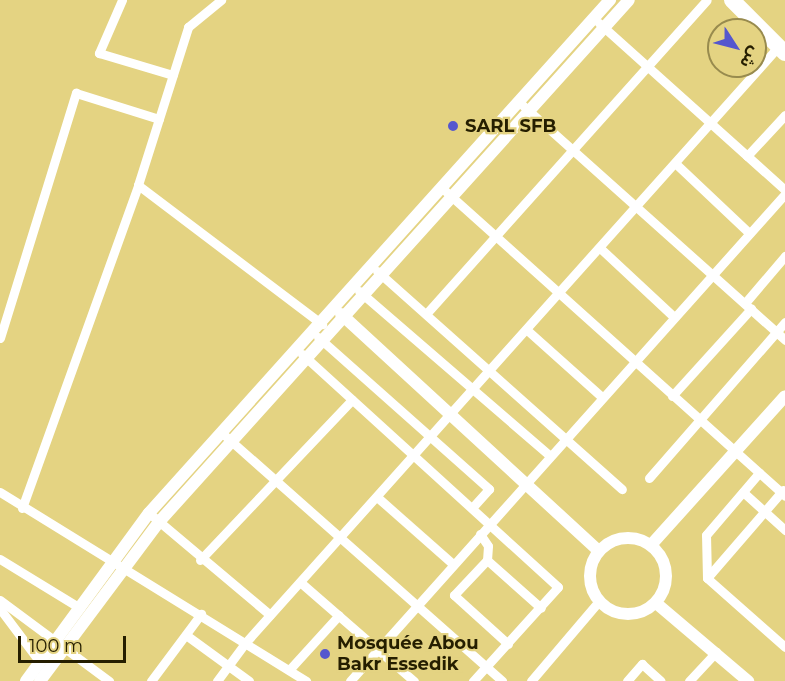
<!DOCTYPE html>
<meta charset="utf-8">
<style>
body{margin:0}
#map{position:relative;width:785px;height:681px;overflow:hidden;background:#e4d382;font-family:Montserrat,"Noto Sans Arabic",sans-serif}
div>[style]{position:absolute}
[style*='--x']{left:calc(var(--x)*1px);top:calc(var(--y)*1px);width:calc(var(--w)*1px);rotate:calc(var(--a)*1deg)}
.street>*{height:9px;margin:-4.5px;padding:0 4.5px;transform-origin:4.5px;border-radius:4.5px;background:#fff}
.secondary>*{height:12px;margin:-6px;padding:0 6px;transform-origin:6px;border-radius:6px;background:#fff}
.secondary>.ring{margin:-6px;padding:0;box-sizing:content-box;background:none;border:12px solid #fff;border-radius:50%}
.highway>*{height:16px;margin:-8px;padding:0 8px;transform-origin:8px;border-radius:8px;background:#fff}
.dots>*{width:16px;height:16px;translate:-50% -50%;box-sizing:border-box;border:3px solid #e4d382;border-radius:50%}
span{translate:-50% -50%;white-space:nowrap;text-align:center;line-height:1.15;-webkit-text-stroke:4.5px #e4d382;paint-order:stroke}
.poi-label{font-size:18px;color:#251e00;font-weight:700}
.left{translate:0 -50%;text-align:left}
.north{position:absolute;left:707px;top:18px;width:60px;height:60px;box-sizing:border-box;background:#e4d382;border:2px solid #988b4e;border-radius:50%;rotate:126deg;font-size:16px;font-weight:700;line-height:24px;text-align:center;color:#251e00}
.north::after{content:'';display:block;margin:auto;width:21px;height:27px;background:#5557ce;clip-path:polygon(50% 0,100% 100%,50% 72%,0 100%)}
.scale{position:absolute;left:18px;top:636px;width:108px;height:27px;box-sizing:border-box;border:3px solid #251e00;border-top:0;padding-left:8px;font-size:18px;line-height:21px;white-space:nowrap;color:#251e00;-webkit-text-stroke:4px #e4d382;paint-order:stroke}
</style>
<div id="map">
<div class="street">
<i style="--x:122;--y:0;--w:58;--a:113.5"></i>
<i style="--x:99;--y:53;--w:77;--a:16.6"></i>
<i style="--x:599;--y:23;--w:250;--a:41.9"></i>
<i style="--x:519;--y:102;--w:357;--a:41.8"></i>
<i style="--x:747;--y:156;--w:56;--a:-47.2"></i>
<i style="--x:675;--y:163;--w:102;--a:43.4"></i>
<i style="--x:138;--y:185;--w:231;--a:37.1"></i>
<i style="--x:442;--y:188;--w:461;--a:41.9"></i>
<i style="--x:600;--y:248;--w:101;--a:43"></i>
<i style="--x:377;--y:271;--w:328;--a:41.7"></i>
<i style="--x:359;--y:291;--w:252;--a:40.8"></i>
<i style="--x:745;--y:303;--w:62;--a:-49.6"></i>
<i style="--x:426;--y:314;--w:421;--a:-48.2"></i>
<i style="--x:527;--y:330;--w:101;--a:41.8"></i>
<i style="--x:318;--y:337;--w:229;--a:41.6"></i>
<i style="--x:489;--y:489;--w:25;--a:132"></i>
<i style="--x:0;--y:338;--w:257;--a:-72.8"></i>
<i style="--x:76;--y:93;--w:87;--a:17.4"></i>
<i style="--x:302;--y:354;--w:346;--a:42.3"></i>
<i style="--x:558;--y:587;--w:127;--a:132.1"></i>
<i style="--x:672;--y:396;--w:118;--a:-47.8"></i>
<i style="--x:222;--y:433;--w:374;--a:41.5"></i>
<i style="--x:649;--y:478;--w:207;--a:-48.9"></i>
<i style="--x:783;--y:490;--w:116;--a:130.8"></i>
<i style="--x:707;--y:578;--w:104;--a:41.5"></i>
<i style="--x:0;--y:492;--w:360;--a:31.7"></i>
<i style="--x:743;--y:492;--w:57;--a:42.1"></i>
<i style="--x:377;--y:497;--w:101;--a:41.4"></i>
<i style="--x:22;--y:508;--w:343;--a:-70.2"></i>
<i style="--x:138;--y:185;--w:166;--a:-72.4"></i>
<i style="--x:188;--y:27;--w:43;--a:-39.3"></i>
<i style="--x:149;--y:513;--w:158;--a:40.1"></i>
<i style="--x:480;--y:534;--w:14;--a:56"></i>
<i style="--x:488;--y:546;--w:14;--a:94"></i>
<i style="--x:0;--y:559;--w:94;--a:31.5"></i>
<i style="--x:200;--y:560;--w:221;--a:-46.5"></i>
<i style="--x:707;--y:578;--w:43;--a:-91.3"></i>
<i style="--x:706;--y:535;--w:82;--a:-49.5"></i>
<i style="--x:300;--y:582;--w:151;--a:41"></i>
<i style="--x:0;--y:600;--w:136;--a:36.6"></i>
<i style="--x:0;--y:609;--w:66;--a:53"></i>
<i style="--x:186;--y:635;--w:78;--a:36.1"></i>
<i style="--x:508;--y:644;--w:73;--a:-137.8"></i>
<i style="--x:454;--y:595;--w:48;--a:-46.7"></i>
<i style="--x:487;--y:560;--w:72;--a:41.6"></i>
<i style="--x:289;--y:670;--w:74;--a:-47.7"></i>
<i style="--x:151;--y:681;--w:84;--a:-53.3"></i>
<i style="--x:217;--y:681;--w:49;--a:-53.4"></i>
<i style="--x:246;--y:642;--w:798;--a:-48.2"></i>
<i style="--x:350;--y:681;--w:653;--a:-48.23"></i>
<i style="--x:531;--y:681;--w:105;--a:-49.6"></i>
<i style="--x:627;--y:681;--w:23;--a:-49"></i>
<i style="--x:642;--y:664;--w:25;--a:42"></i>
<i style="--x:689;--y:681;--w:40;--a:-47"></i>
</div>
<div class="secondary">
<i style="--x:341;--y:314;--w:350;--a:42.6"></i>
<i class="ring" style="left:590px;top:538px;width:64px;height:64px"></i>
<i style="--x:651;--y:545;--w:200;--a:-48"></i>
<i style="--x:656;--y:603;--w:121;--a:40.3"></i>
<i style="--x:26;--y:681;--w:208;--a:-53.8"></i>
<i style="--x:149;--y:513;--w:690;--a:-48.06"></i>
<i style="--x:40;--y:681;--w:199;--a:-53.2"></i>
<i style="--x:159;--y:522;--w:702;--a:-48"></i>
</div>
<div class="highway">
<i style="--x:732;--y:0;--w:75;--a:45"></i>
</div>
<div class="dots">
<i style="left:453px;top:126px;background:#5557ce"></i>
<i style="left:325px;top:654px;background:#5557ce"></i>
</div>
<div class="poi-label">
<span class="left" style="left:465px;top:126px">SARL SFB</span>
<span class="left" style="left:337px;top:654px">Mosquée Abou<br>Bakr Essedik</span>
</div>
<div class="north">ش</div>
<div class="scale">100 m</div>
</div>
